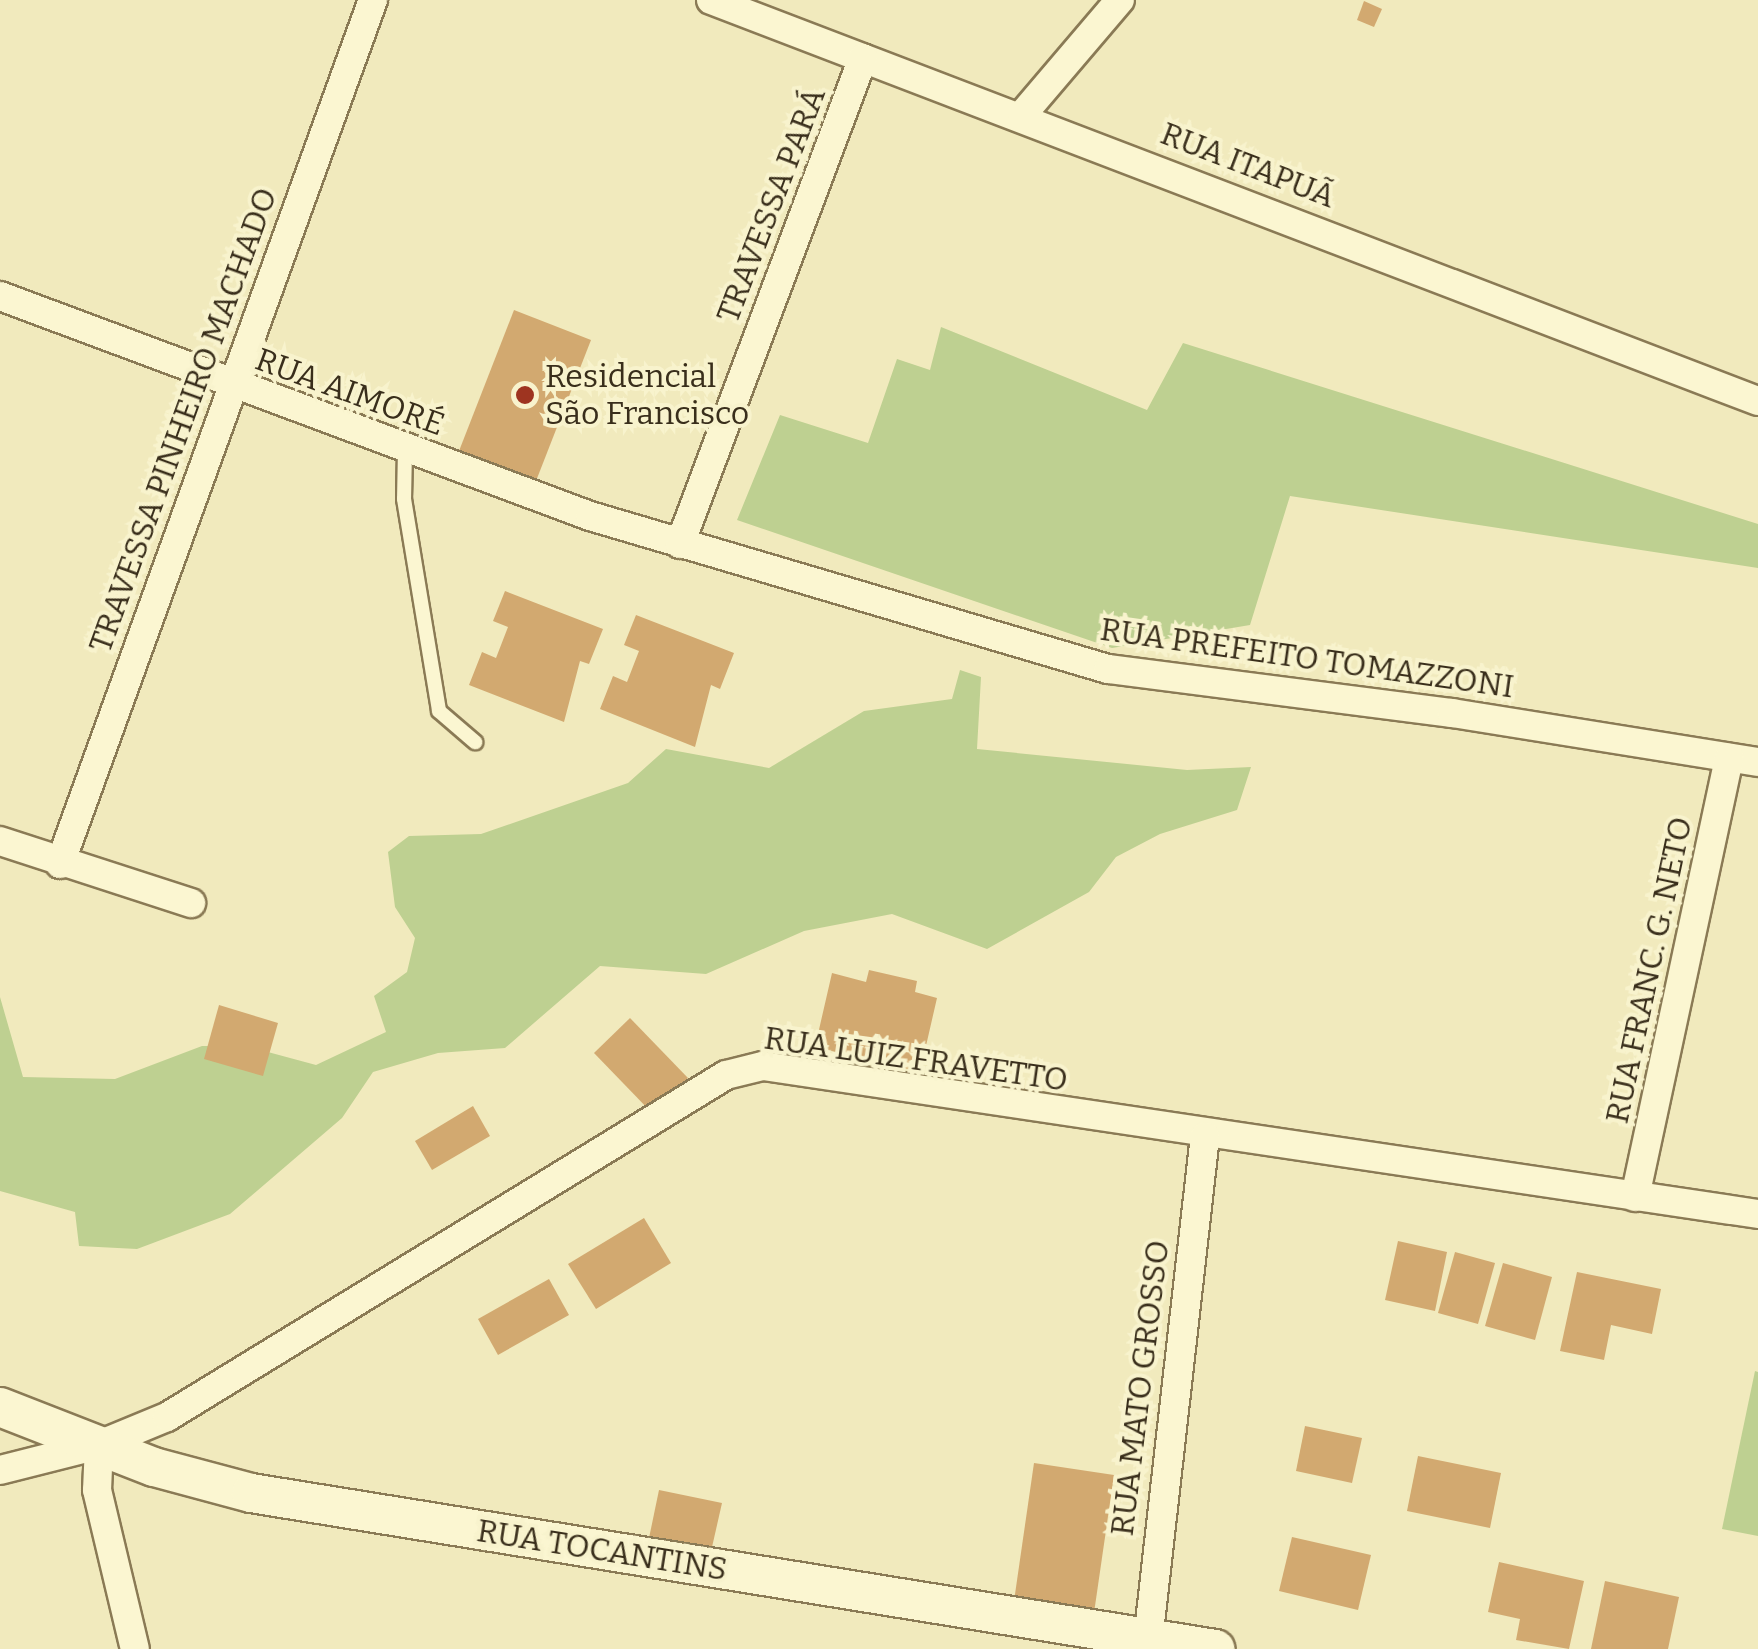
<!DOCTYPE html>
<meta charset="utf-8">
<style>
body{margin:0}
#map{position:relative;width:1758px;height:1649px;overflow:hidden;background:#f1eabd;font-family:Bitter,serif}
div>[style]{position:absolute}
[style*='--x']{left:calc(var(--x)*1px);top:calc(var(--y)*1px);width:calc(var(--w)*1px);rotate:calc(var(--a)*1deg)}
.green>*{inset:0;background:#bed091}
.building>*{inset:0;background:#d2a970}
.roads{filter:drop-shadow(2px 0 #8a7a55) drop-shadow(-2px 0 #8a7a55) drop-shadow(0 2px #8a7a55) drop-shadow(0 -2px #8a7a55)}
.service>*{height:14px;margin:-7px;padding:0 7px;transform-origin:7px;border-radius:7px;background:#fbf6d1}
.minor>*{height:28px;margin:-14px;padding:0 14px;transform-origin:14px;border-radius:14px;background:#fbf6d1}
.secondary>*{height:38px;margin:-19px;padding:0 19px;transform-origin:19px;border-radius:19px;background:#fbf6d1}
.dots>*{width:28px;height:28px;translate:-50% -50%;box-sizing:border-box;border:5px solid #f8f3cd;border-radius:50%}
span{translate:-50% -50%;white-space:nowrap;text-align:center;line-height:1.15;-webkit-text-stroke:8px #f8f3cd;paint-order:stroke}
.street-label{font-size:32px;color:#392e1b}
.poi-label{font-size:32px;color:#392e1b}
.left{translate:0 -50%;text-align:left}
</style>
<div id="map">
<div class="green">
<i style="clip-path:polygon(941px 327px,1147px 410px,1183px 343px,1758px 524px,1758px 568px,1290px 496px,1250px 625px,1112px 648px,737px 520px,780px 415px,868px 443px,897px 359px,930px 370px)"></i>
<i style="clip-path:polygon(960px 670px,981px 677px,977px 749px,1187px 770px,1251px 767px,1237px 810px,1160px 834px,1116px 857px,1089px 892px,987px 949px,892px 914px,804px 931px,706px 974px,600px 966px,505px 1048px,438px 1053px,373px 1072px,342px 1118px,230px 1214px,137px 1249px,79px 1246px,75px 1212px,0 1191px,0 997px,23px 1077px,115px 1079px,202px 1046px,246px 1046px,316px 1065px,386px 1032px,374px 996px,407px 972px,415px 938px,395px 907px,388px 852px,409px 836px,481px 834px,628px 783px,666px 749px,769px 768px,864px 711px,952px 699px)"></i>
<i style="clip-path:polygon(1755px 1371px,1758px 1372px,1758px 1536px,1722px 1529px)"></i>
</div>
<div class="building">
<i style="clip-path:polygon(1364px 1px,1382px 9px,1374px 27px,1357px 20px)"></i>
<i style="clip-path:polygon(514px 310px,591px 340px,536px 481px,459px 451px)"></i>
<i style="clip-path:polygon(505px 591px,603px 629px,589px 664px,580px 661px,564px 722px,469px 685px,482px 652px,496px 658px,508px 627px,493px 621px)"></i>
<i style="clip-path:polygon(636px 615px,734px 653px,720px 689px,711px 685px,695px 747px,600px 709px,613px 676px,627px 682px,639px 651px,624px 645px)"></i>
<i style="clip-path:polygon(869px 970px,917px 981px,915px 992px,937px 998px,920px 1072px,815px 1047px,832px 973px,866px 982px)"></i>
<i style="clip-path:polygon(219px 1005px,278px 1023px,263px 1076px,204px 1059px)"></i>
<i style="clip-path:polygon(630px 1018px,688px 1078px,652px 1113px,594px 1053px)"></i>
<i style="clip-path:polygon(473px 1106px,490px 1136px,432px 1170px,415px 1141px)"></i>
<i style="clip-path:polygon(644px 1218px,671px 1263px,596px 1309px,568px 1264px)"></i>
<i style="clip-path:polygon(1398px 1241px,1447px 1252px,1435px 1311px,1385px 1300px)"></i>
<i style="clip-path:polygon(1455px 1252px,1495px 1263px,1478px 1324px,1438px 1313px)"></i>
<i style="clip-path:polygon(1503px 1263px,1552px 1277px,1535px 1340px,1485px 1326px)"></i>
<i style="clip-path:polygon(1577px 1272px,1661px 1289px,1652px 1334px,1611px 1325px,1604px 1360px,1560px 1351px)"></i>
<i style="clip-path:polygon(549px 1279px,569px 1315px,498px 1355px,478px 1319px)"></i>
<i style="clip-path:polygon(1305px 1426px,1362px 1438px,1352px 1483px,1296px 1471px)"></i>
<i style="clip-path:polygon(1418px 1456px,1501px 1473px,1490px 1528px,1407px 1511px)"></i>
<i style="clip-path:polygon(1034px 1463px,1114px 1475px,1094px 1613px,1014px 1601px)"></i>
<i style="clip-path:polygon(659px 1490px,722px 1503px,710px 1556px,648px 1543px)"></i>
<i style="clip-path:polygon(1292px 1537px,1371px 1555px,1358px 1610px,1279px 1591px)"></i>
<i style="clip-path:polygon(1499px 1562px,1584px 1581px,1569px 1649px,1516px 1640px,1520px 1619px,1488px 1612px)"></i>
<i style="clip-path:polygon(1605px 1581px,1679px 1597px,1668px 1649px,1591px 1649px)"></i>
</div>
<div class="roads">
<div class="service">
<i style="--x:405;--y:449;--w:50;--a:91.1"></i>
<i style="--x:404;--y:499;--w:215;--a:80.6"></i>
<i style="--x:439;--y:711;--w:48;--a:40.7"></i>
</div>
<div class="minor">
<i style="--x:711;--y:0;--w:1121;--a:20.96"></i>
<i style="--x:1022;--y:115;--w:151;--a:-49.6"></i>
<i style="--x:0;--y:296;--w:630;--a:20.45"></i>
<i style="--x:590;--y:516;--w:540;--a:16.46"></i>
<i style="--x:1108;--y:669;--w:347;--a:7.3"></i>
<i style="--x:1452;--y:713;--w:310;--a:9.1"></i>
<i style="--x:680;--y:544;--w:519;--a:-69.37"></i>
<i style="--x:0;--y:841;--w:201;--a:18"></i>
<i style="--x:60;--y:864;--w:919;--a:-70.09"></i>
<i style="--x:1635;--y:1197;--w:449;--a:-77.9"></i>
<i style="--x:99;--y:1445;--w:45;--a:92.5"></i>
<i style="--x:97;--y:1490;--w:163;--a:76.6"></i>
<i style="--x:0;--y:1470;--w:102;--a:-14.2"></i>
<i style="--x:99;--y:1445;--w:74;--a:-22.4"></i>
<i style="--x:167;--y:1417;--w:655;--a:-31.46"></i>
<i style="--x:726;--y:1075;--w:38;--a:-14"></i>
<i style="--x:763;--y:1066;--w:1006;--a:8.46"></i>
<i style="--x:1147;--y:1649;--w:516;--a:-83.55"></i>
</div>
<div class="secondary">
<i style="--x:0;--y:1407;--w:165;--a:21.3"></i>
<i style="--x:154;--y:1467;--w:100;--a:15"></i>
<i style="--x:251;--y:1493;--w:977;--a:9.19"></i>
</div>
</div>
<div class="dots">
<i style="left:525px;top:395px;background:#9e3420"></i>
</div>
<div class="street-label">
<span style="left:1248px;top:165px;rotate:21deg">RUA ITAPUÃ</span>
<span style="left:771px;top:205px;rotate:-69deg">TRAVESSA PARÁ</span>
<span style="left:350px;top:392px;rotate:20deg">RUA AIMORÉ</span>
<span style="left:183px;top:420px;rotate:-70deg">TRAVESSA PINHEIRO MACHADO</span>
<span style="left:1307px;top:658px;rotate:8deg">RUA PREFEITO TOMAZZONI</span>
<span style="left:1649px;top:970px;rotate:-78deg">RUA FRANC. G. NETO</span>
<span style="left:916px;top:1059px;rotate:8deg">RUA LUIZ FRAVETTO</span>
<span style="left:1140px;top:1388px;rotate:-83deg">RUA MATO GROSSO</span>
<span style="left:602px;top:1550px;rotate:9deg">RUA TOCANTINS</span>
</div>
<div class="poi-label">
<span class="left" style="left:545px;top:395px">Residencial<br>São Francisco</span>
</div>
</div>
